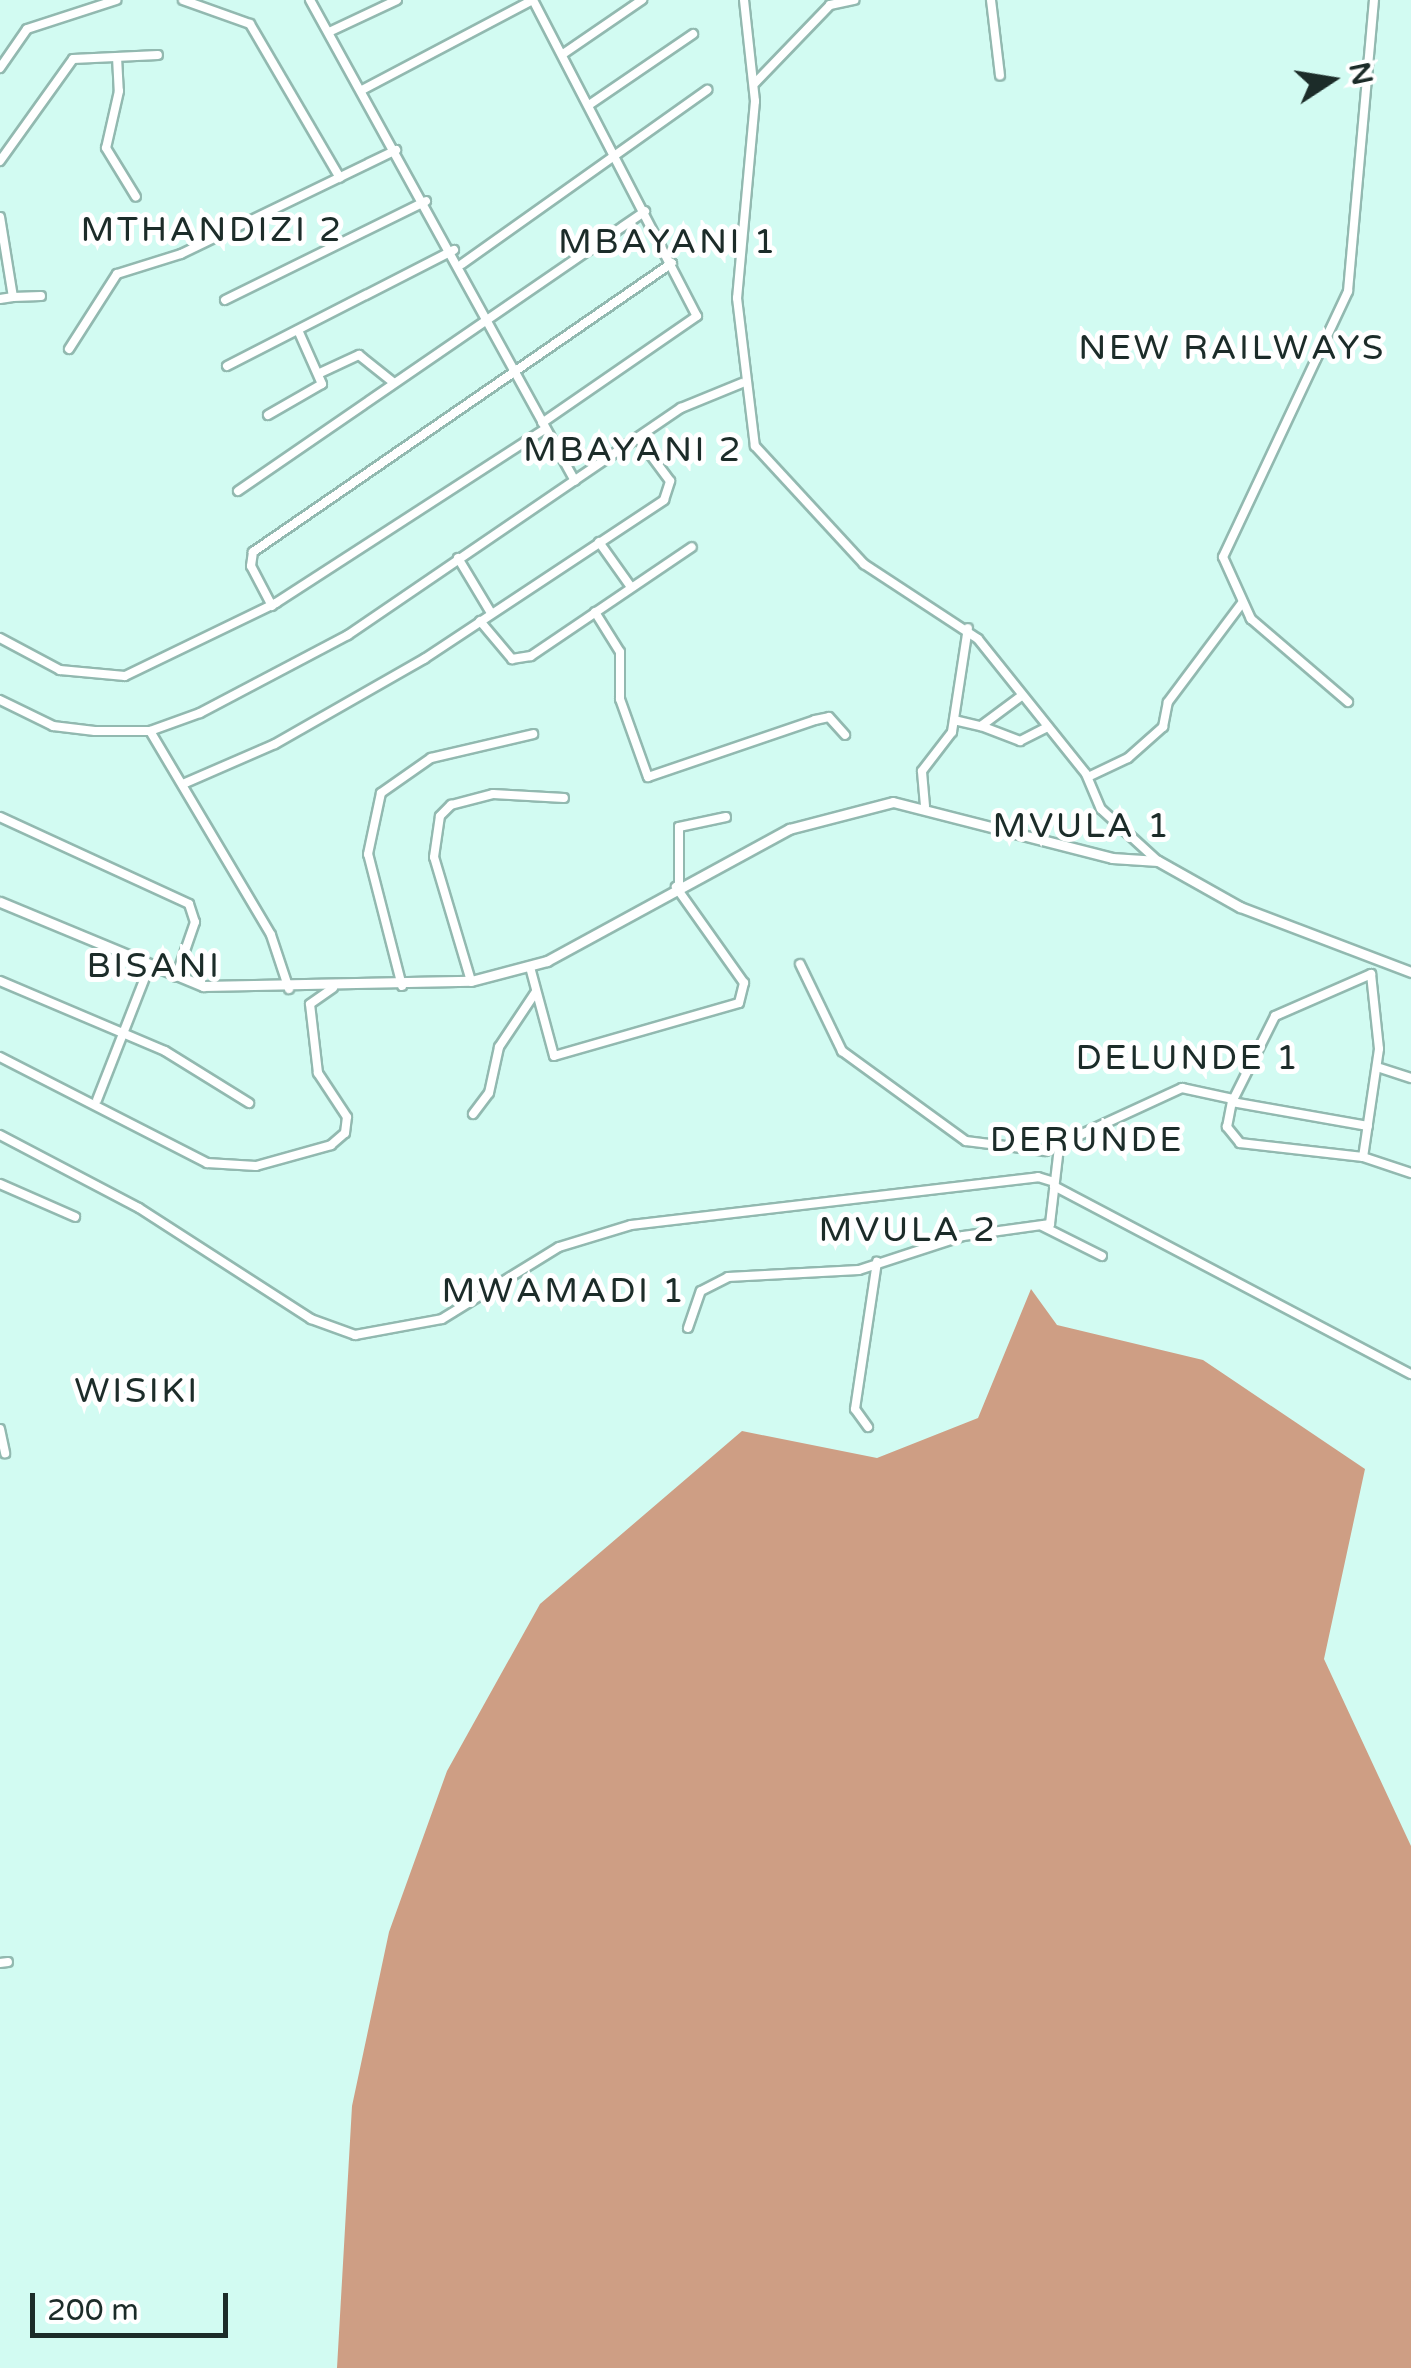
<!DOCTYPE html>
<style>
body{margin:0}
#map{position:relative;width:1411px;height:2368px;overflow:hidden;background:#d2fbf2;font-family:"Varela Round",sans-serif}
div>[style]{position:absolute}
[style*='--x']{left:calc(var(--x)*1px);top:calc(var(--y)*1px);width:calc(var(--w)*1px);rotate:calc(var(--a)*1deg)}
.forest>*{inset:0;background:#ce9e84}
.roads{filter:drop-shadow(2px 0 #92b9b0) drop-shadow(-2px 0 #92b9b0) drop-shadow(0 2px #92b9b0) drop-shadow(0 -2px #92b9b0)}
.minor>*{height:8px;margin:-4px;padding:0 4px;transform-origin:4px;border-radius:4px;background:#fff}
.tertiary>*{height:9px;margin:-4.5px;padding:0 4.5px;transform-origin:4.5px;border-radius:4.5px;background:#fff}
span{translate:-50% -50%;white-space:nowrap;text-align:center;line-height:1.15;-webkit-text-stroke:10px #fff;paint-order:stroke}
.quarter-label{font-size:35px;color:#1c2c29;letter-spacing:2.5px}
.north{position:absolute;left:1281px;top:30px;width:100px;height:100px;-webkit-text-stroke:8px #fff;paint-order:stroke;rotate:78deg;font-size:28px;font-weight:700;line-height:40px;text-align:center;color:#1c2c29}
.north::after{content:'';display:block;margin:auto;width:35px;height:45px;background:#1c2c29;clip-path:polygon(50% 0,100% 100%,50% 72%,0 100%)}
.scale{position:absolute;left:30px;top:2293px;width:198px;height:45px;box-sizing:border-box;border:5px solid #1c2c29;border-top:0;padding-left:12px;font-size:30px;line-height:35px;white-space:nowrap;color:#1c2c29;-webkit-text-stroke:8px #fff;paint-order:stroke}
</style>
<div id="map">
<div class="forest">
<i style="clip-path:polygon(1031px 1289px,1057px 1325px,1203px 1360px,1365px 1469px,1324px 1659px,1411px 1846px,1411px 2368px,337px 2368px,352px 2106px,389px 1932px,447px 1771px,540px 1604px,742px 1431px,877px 1458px,978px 1418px)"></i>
</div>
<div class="roads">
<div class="minor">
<i style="--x:183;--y:0;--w:71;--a:19.7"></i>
<i style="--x:250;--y:24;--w:178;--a:59.7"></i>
<i style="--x:310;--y:0;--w:549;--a:61.15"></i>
<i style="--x:533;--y:0;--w:356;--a:62.6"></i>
<i style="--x:697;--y:316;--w:188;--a:145.4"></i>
<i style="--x:744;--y:0;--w:102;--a:83.8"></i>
<i style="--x:755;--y:101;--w:198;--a:95.2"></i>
<i style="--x:737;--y:298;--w:149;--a:83.1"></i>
<i style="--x:755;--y:446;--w:161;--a:47.3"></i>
<i style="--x:864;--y:564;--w:136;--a:33.3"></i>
<i style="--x:978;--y:639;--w:173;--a:51.3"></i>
<i style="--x:1086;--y:774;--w:38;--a:67"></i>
<i style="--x:1101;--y:809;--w:77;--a:42.4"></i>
<i style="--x:991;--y:0;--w:76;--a:83.2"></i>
<i style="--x:329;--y:32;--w:75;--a:-25.2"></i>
<i style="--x:563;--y:54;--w:96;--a:-34.4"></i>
<i style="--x:117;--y:57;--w:34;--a:87"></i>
<i style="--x:119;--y:91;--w:58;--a:102.8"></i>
<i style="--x:106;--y:148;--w:57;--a:58.5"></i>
<i style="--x:0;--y:68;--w:47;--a:-55.3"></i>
<i style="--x:27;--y:29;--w:94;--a:-18"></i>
<i style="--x:755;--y:83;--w:108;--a:-46.1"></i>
<i style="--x:830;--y:5;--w:25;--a:-12"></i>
<i style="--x:362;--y:90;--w:193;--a:-27.8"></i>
<i style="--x:589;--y:105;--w:126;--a:-34.3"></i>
<i style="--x:0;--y:161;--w:125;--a:-54.4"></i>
<i style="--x:73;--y:59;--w:85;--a:-2.7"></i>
<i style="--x:0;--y:217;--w:81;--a:80.8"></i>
<i style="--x:13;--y:297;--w:13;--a:171"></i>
<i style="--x:462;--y:264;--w:301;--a:-35.4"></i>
<i style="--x:13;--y:297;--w:28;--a:-2"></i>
<i style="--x:225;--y:300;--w:224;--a:-26.2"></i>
<i style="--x:69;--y:349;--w:89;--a:-57.4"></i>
<i style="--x:117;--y:274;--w:67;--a:-17.4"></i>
<i style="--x:181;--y:254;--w:239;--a:-25.8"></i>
<i style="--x:227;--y:366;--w:255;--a:-27.1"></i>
<i style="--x:320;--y:373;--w:43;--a:-24.8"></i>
<i style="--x:359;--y:355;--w:43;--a:38.5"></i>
<i style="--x:268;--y:415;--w:62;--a:-29.9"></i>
<i style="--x:322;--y:384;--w:59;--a:-114"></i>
<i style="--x:238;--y:491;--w:494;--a:-34.5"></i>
<i style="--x:599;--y:542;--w:55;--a:54.6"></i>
<i style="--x:458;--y:558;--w:64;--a:59"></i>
<i style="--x:272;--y:606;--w:45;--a:-117.7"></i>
<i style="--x:251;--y:566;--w:14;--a:-82"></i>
<i style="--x:253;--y:552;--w:509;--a:-34.6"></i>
<i style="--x:595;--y:612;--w:47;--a:58"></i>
<i style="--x:620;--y:652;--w:47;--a:90"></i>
<i style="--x:620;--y:699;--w:83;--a:70.3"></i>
<i style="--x:648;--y:777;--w:176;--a:-18.8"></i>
<i style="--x:815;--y:720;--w:14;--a:-12"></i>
<i style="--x:829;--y:717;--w:24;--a:48"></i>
<i style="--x:480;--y:621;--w:50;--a:49.9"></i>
<i style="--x:512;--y:659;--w:19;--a:-9"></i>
<i style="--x:531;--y:656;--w:194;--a:-34.1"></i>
<i style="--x:0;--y:638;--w:68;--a:28.1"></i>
<i style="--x:60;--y:670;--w:65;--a:5.3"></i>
<i style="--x:125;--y:676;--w:168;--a:-25.8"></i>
<i style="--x:276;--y:603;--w:320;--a:-32.9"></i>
<i style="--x:0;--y:700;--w:59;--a:26.1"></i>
<i style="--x:53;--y:726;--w:42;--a:6.8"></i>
<i style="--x:95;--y:731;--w:55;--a:0"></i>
<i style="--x:150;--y:731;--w:53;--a:-19.8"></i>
<i style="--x:200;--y:713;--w:167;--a:-27.8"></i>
<i style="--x:348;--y:635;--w:403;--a:-34.3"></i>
<i style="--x:681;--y:408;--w:66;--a:-22.3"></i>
<i style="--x:1348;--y:702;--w:128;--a:-139.4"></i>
<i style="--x:1251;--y:619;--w:68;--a:-114.3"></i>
<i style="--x:1223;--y:557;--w:294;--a:-64.8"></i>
<i style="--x:1348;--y:291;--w:292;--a:-84.9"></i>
<i style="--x:954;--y:720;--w:28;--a:13"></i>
<i style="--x:981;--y:726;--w:49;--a:-36.6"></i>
<i style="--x:981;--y:726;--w:42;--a:21"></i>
<i style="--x:1020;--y:741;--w:29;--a:-27"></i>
<i style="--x:150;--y:731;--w:237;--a:59.3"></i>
<i style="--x:271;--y:935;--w:57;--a:71.6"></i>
<i style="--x:1088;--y:777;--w:44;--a:-25.4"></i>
<i style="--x:1128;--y:758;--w:47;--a:-41.5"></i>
<i style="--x:1163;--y:727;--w:25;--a:-79"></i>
<i style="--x:1168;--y:702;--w:124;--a:-53.2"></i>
<i style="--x:183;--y:784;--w:100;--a:-23.5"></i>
<i style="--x:275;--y:744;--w:172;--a:-29.7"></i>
<i style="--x:424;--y:659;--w:288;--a:-33.5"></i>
<i style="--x:664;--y:500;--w:20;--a:-72"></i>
<i style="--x:670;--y:481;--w:54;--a:-126.7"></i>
<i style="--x:925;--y:806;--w:35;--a:-95"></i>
<i style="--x:922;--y:771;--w:49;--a:-52.4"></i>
<i style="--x:952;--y:732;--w:105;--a:-81.3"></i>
<i style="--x:0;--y:817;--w:208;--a:24.7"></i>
<i style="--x:189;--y:904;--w:19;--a:72"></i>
<i style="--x:195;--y:922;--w:58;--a:109.1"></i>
<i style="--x:679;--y:885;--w:58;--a:-90"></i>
<i style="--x:679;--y:827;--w:48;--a:-12"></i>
<i style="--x:800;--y:964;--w:97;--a:64.2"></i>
<i style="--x:842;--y:1051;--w:153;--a:36"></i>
<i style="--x:966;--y:1141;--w:80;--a:7.2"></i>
<i style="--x:1045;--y:1151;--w:151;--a:-24.7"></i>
<i style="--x:1182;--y:1088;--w:52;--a:12.2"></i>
<i style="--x:530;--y:967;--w:92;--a:74.9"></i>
<i style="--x:554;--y:1056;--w:192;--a:-16"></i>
<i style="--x:739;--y:1003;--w:21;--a:-76"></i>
<i style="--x:744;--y:983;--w:118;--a:-125.3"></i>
<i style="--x:1371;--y:974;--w:75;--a:83.9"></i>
<i style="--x:1379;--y:1049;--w:109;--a:98.4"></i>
<i style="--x:1363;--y:1157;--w:124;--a:-173.5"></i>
<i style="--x:1240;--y:1143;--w:21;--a:-129"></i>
<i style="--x:1227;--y:1127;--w:25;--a:-79"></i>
<i style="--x:1232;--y:1102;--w:96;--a:-63.4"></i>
<i style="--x:1275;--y:1016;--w:105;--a:-23.6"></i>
<i style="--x:0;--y:981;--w:179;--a:23"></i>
<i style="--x:165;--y:1051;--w:99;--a:31.8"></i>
<i style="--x:471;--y:981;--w:129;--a:-106.6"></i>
<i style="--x:434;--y:857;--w:41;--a:-81.7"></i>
<i style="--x:440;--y:816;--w:16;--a:-45"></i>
<i style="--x:451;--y:805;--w:43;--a:-14.7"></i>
<i style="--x:493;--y:794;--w:71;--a:3.2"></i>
<i style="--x:402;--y:986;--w:136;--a:-104.4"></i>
<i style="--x:368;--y:854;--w:62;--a:-78"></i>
<i style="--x:381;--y:793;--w:61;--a:-35"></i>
<i style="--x:431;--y:758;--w:105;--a:-13.2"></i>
<i style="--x:0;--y:1057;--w:233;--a:27.1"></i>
<i style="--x:207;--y:1163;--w:49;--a:3.5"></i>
<i style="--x:256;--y:1166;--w:78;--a:-15.6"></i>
<i style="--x:331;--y:1145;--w:18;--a:-41"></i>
<i style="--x:345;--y:1133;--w:16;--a:-83"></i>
<i style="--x:347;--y:1117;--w:53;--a:-123.4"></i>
<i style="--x:318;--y:1073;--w:69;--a:-96.6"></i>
<i style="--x:310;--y:1004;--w:28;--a:-35"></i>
<i style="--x:1377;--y:1067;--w:36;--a:18"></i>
<i style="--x:97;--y:1100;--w:143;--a:-68.6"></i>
<i style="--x:1232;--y:1102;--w:138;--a:10"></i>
<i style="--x:473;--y:1114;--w:26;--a:-53"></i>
<i style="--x:489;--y:1093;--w:47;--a:-77.7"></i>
<i style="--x:499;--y:1047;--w:65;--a:-56.3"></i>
<i style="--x:0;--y:1135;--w:157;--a:27.7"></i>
<i style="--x:139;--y:1208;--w:205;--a:32.8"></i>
<i style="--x:311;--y:1319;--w:47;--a:20"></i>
<i style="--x:355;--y:1335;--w:88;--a:-10.4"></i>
<i style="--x:442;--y:1319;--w:137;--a:-31.6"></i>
<i style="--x:559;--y:1247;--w:75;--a:-17"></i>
<i style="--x:631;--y:1225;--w:410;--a:-6.7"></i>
<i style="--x:1038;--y:1177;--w:17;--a:17"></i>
<i style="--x:1363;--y:1157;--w:51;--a:18.4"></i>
<i style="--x:0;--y:1184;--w:82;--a:23.7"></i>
<i style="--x:1054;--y:1186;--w:403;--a:27.8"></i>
<i style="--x:1042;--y:1226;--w:67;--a:26.6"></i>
<i style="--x:688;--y:1328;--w:39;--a:-71"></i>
<i style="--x:701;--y:1291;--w:30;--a:-27"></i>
<i style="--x:728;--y:1277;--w:131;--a:-3.1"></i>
<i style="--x:859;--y:1270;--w:109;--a:-18.1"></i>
<i style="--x:963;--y:1236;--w:88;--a:-7.9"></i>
<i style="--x:1050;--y:1224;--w:78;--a:-83.3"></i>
<i style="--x:868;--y:1427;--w:22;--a:-126"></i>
<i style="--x:855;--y:1409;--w:149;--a:-81.5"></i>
<i style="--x:0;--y:1429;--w:25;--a:78"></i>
<i style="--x:0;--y:1963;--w:8;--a:-7"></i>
</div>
<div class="tertiary">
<i style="--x:0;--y:902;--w:220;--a:22.5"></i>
<i style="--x:203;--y:986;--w:268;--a:-1.1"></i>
<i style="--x:471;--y:981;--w:79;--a:-14.7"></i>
<i style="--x:547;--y:961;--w:276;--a:-28.6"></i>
<i style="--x:789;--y:829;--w:107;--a:-14.6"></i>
<i style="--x:893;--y:802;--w:226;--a:14.3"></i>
<i style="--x:1112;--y:858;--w:46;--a:3.7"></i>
<i style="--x:1158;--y:861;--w:94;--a:29.3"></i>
<i style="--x:1240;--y:907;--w:183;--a:20.8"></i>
</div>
</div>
<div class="quarter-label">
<span style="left:212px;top:230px">MTHANDIZI 2</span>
<span style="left:668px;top:242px">MBAYANI 1</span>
<span style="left:1232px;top:348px">NEW RAILWAYS</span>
<span style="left:633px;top:450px">MBAYANI 2</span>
<span style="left:1082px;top:826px">MVULA 1</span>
<span style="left:154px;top:966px">BISANI</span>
<span style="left:1188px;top:1058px">DELUNDE 1</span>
<span style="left:1087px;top:1140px">DERUNDE</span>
<span style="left:908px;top:1230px">MVULA 2</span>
<span style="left:564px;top:1291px">MWAMADI 1</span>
<span style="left:137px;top:1391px">WISIKI</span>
</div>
<div class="north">N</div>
<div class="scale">200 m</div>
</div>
